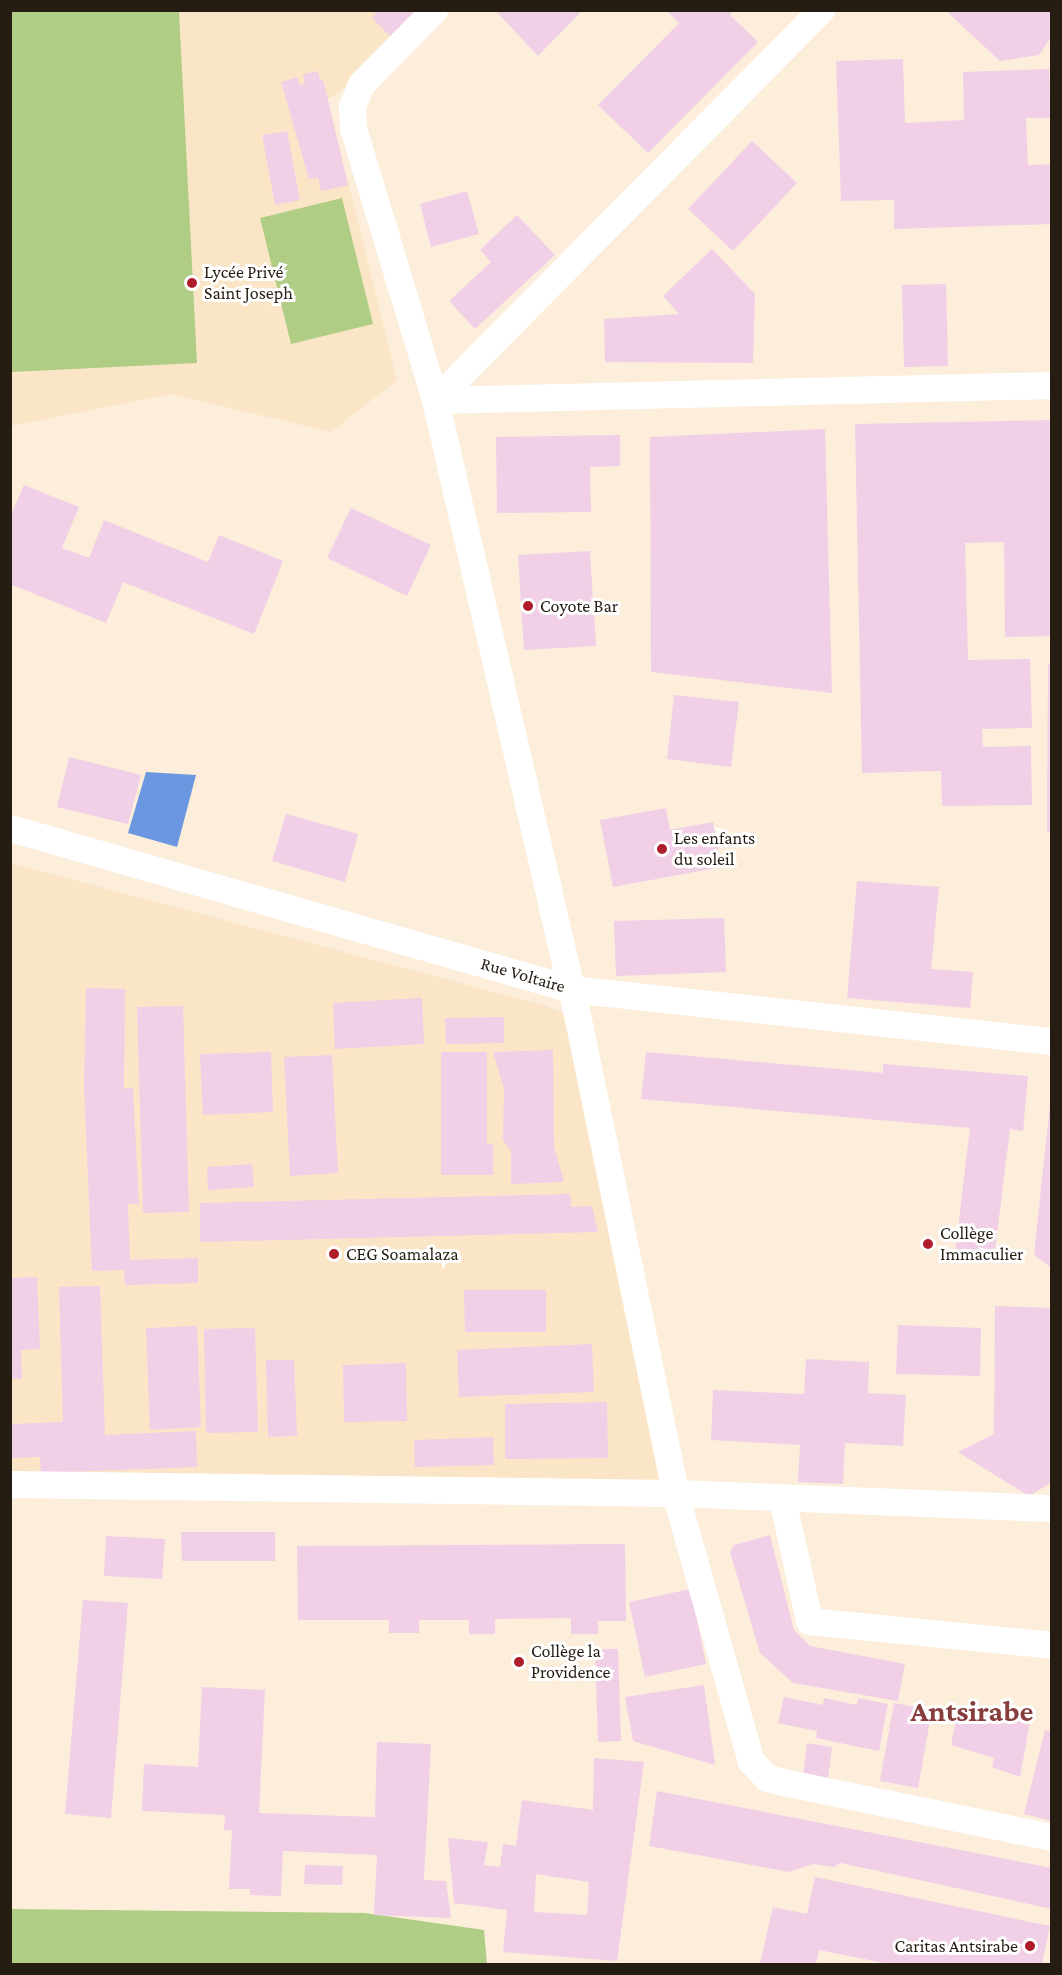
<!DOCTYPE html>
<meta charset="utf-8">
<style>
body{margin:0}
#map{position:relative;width:1062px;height:1975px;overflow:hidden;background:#fceedb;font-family:"Crimson Pro",serif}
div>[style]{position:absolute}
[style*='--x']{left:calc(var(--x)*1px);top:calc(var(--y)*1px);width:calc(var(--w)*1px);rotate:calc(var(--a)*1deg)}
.built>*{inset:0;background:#fbe5c7}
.green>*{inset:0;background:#afcd84}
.water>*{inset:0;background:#6b96e0}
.building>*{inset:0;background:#f0cfe7}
.street>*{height:27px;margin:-13.5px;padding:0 13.5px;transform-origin:13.5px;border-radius:13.5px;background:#fff}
.dots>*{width:16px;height:16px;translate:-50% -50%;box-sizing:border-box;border:3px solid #fff;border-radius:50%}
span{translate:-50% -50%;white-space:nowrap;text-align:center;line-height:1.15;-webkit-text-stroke:6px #fff;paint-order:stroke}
.poi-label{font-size:18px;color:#251d11}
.left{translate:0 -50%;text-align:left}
.right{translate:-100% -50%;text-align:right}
.street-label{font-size:18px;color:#251d11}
.town-label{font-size:30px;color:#873e3c;font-weight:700}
.frame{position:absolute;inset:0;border:12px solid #251d11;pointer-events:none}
</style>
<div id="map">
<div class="built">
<i style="clip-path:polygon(11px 11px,425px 11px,356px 80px,328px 100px,397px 380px,331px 432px,171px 394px,11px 426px)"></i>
<i style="clip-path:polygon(10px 863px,543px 1005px,578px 1019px,675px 1493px,11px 1484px)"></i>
</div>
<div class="green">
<i style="clip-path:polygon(10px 11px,179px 11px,197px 363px,11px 372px)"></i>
<i style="clip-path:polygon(342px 198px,373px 324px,291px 344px,260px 218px)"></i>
<i style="clip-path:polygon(11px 1909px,365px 1913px,484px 1930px,487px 1964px,11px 1964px)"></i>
</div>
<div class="water">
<i style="clip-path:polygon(146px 772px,196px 775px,177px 847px,128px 833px)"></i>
</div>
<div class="building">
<i style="clip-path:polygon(379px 10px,420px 10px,392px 38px,372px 18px)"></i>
<i style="clip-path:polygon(495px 10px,583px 10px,538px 56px)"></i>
<i style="clip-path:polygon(666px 10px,734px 10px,730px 15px,758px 42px,648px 153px,598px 105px,679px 23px)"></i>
<i style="clip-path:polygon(945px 10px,1052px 10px,1052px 36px,1039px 55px,1000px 61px)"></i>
<i style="clip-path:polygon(903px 59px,905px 123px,964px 120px,963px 72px,1049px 69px,1051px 118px,1026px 118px,1028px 165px,1052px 164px,1052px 224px,894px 229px,894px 200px,841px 201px,836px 61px)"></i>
<i style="clip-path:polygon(318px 71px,320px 80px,323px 79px,348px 185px,321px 191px,318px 178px,309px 179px,281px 82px,298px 77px,299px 85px,305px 84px,303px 74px)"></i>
<i style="clip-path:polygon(287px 131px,300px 200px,275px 205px,262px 135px)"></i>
<i style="clip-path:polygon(752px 141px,797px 183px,733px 251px,688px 209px)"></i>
<i style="clip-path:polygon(467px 191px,479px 234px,431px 247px,420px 204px)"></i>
<i style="clip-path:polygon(517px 215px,555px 255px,475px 329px,449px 301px,491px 262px,480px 250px)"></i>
<i style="clip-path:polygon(712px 249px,755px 294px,753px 363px,605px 362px,604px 319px,679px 314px,663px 296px)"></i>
<i style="clip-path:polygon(946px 284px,948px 366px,904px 367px,902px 285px)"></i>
<i style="clip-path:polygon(1052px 420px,1052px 636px,1005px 637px,1004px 542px,965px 543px,968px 660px,1030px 659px,1032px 728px,982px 729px,983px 747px,1031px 746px,1032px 805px,942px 806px,941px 771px,862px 773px,855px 424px)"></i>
<i style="clip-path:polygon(825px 429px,832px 693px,651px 672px,650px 437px)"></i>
<i style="clip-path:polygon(620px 435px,620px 466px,590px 467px,591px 512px,497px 513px,496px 437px)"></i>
<i style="clip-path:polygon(24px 485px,79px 507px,62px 548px,89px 558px,104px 520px,208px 562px,219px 535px,283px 561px,254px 634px,123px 582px,106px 623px,10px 584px,10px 517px)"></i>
<i style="clip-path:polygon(351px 508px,431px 545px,407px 596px,327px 558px)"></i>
<i style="clip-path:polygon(590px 551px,596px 646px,524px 650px,518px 555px)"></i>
<i style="clip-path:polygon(1048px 664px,1052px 664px,1052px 832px,1047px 832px)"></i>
<i style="clip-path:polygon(674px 695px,739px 702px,731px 767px,667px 759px)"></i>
<i style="clip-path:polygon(69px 757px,141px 775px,128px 824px,57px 807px)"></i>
<i style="clip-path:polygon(666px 808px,670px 830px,713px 822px,722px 867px,613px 887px,600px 820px)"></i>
<i style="clip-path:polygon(286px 814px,358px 834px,345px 882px,272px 861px)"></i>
<i style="clip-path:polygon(857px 881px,939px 887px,931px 969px,973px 972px,970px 1008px,847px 998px)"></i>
<i style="clip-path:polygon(724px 918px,726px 972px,616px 976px,614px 921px)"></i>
<i style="clip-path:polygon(86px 988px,125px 989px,124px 1089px,133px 1088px,139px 1204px,128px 1204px,130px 1260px,198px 1258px,198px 1283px,125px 1285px,124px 1270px,92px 1271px,84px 1086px)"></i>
<i style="clip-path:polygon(422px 998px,424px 1044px,335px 1049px,333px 1003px)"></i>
<i style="clip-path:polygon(183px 1006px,189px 1212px,143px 1213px,137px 1007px)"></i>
<i style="clip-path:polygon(504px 1017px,504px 1043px,446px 1044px,445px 1018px)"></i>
<i style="clip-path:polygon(553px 1050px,554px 1146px,564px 1182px,511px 1184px,511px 1151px,503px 1140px,504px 1088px,493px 1052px)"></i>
<i style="clip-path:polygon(271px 1052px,273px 1112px,203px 1115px,200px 1054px)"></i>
<i style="clip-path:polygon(441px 1052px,487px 1052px,487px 1144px,493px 1144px,493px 1175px,441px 1175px)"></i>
<i style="clip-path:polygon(646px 1052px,883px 1073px,883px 1064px,1028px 1076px,1023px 1131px,1010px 1129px,994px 1258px,955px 1253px,970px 1128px,641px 1099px)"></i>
<i style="clip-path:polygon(332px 1055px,338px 1173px,290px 1176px,284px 1057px)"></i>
<i style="clip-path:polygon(1050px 1104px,1052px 1104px,1052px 1268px,1034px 1255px)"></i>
<i style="clip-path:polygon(252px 1164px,254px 1187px,208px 1190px,207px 1167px)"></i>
<i style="clip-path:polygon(570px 1194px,571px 1207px,592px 1206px,598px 1232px,200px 1242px,200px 1203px)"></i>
<i style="clip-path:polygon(37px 1277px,40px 1349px,21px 1350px,22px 1379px,10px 1379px,10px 1278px)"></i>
<i style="clip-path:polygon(100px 1286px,105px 1435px,196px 1431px,197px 1467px,41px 1473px,40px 1457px,10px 1458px,10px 1424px,63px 1422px,59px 1287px)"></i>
<i style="clip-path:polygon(464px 1290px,546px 1290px,546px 1332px,465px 1332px)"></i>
<i style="clip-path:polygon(995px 1306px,1052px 1308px,1052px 1482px,1029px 1496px,958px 1452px,994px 1434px)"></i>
<i style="clip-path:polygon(898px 1325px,981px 1328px,980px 1376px,896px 1374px)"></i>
<i style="clip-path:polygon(197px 1326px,201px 1427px,150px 1430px,146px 1328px)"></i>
<i style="clip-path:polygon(255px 1328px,258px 1432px,206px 1433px,204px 1329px)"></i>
<i style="clip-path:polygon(592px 1344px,594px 1392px,459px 1397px,457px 1350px)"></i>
<i style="clip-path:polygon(806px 1359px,869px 1362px,868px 1393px,906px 1395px,903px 1446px,845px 1443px,843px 1484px,798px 1482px,800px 1445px,711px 1440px,713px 1390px,804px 1394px)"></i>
<i style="clip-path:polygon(266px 1360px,294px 1360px,297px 1436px,268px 1437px)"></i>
<i style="clip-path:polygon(406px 1363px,407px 1421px,344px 1422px,343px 1365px)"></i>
<i style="clip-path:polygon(607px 1402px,608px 1458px,505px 1459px,505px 1404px)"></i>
<i style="clip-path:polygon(493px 1437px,494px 1465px,415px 1467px,414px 1440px)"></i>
<i style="clip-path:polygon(181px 1532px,275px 1532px,275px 1561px,182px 1561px)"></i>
<i style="clip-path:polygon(770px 1535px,794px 1630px,810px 1646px,905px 1664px,898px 1701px,793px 1683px,760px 1653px,730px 1552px,734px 1545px)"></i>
<i style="clip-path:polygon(106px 1536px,165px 1539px,162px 1579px,104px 1576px)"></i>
<i style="clip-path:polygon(625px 1544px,626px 1621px,598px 1621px,598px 1634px,571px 1634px,571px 1618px,495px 1619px,495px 1634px,469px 1634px,469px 1620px,419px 1620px,419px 1633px,389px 1633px,389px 1620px,298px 1620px,297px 1546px)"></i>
<i style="clip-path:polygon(691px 1589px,706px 1664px,645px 1677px,629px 1602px)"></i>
<i style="clip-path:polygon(83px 1600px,128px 1603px,111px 1818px,65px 1814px)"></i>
<i style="clip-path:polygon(595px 1649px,618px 1649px,621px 1741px,598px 1742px)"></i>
<i style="clip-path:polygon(704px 1685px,715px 1765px,633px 1741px,625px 1697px)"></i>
<i style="clip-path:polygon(202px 1687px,265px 1690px,259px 1813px,375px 1817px,377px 1742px,431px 1744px,424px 1880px,446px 1881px,451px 1918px,374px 1915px,377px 1855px,283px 1851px,281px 1896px,250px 1895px,250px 1889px,229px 1889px,232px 1830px,224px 1830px,225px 1815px,142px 1811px,144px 1764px,198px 1767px)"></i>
<i style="clip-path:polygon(784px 1697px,823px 1705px,824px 1698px,857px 1705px,858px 1698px,888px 1704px,879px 1751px,816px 1738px,817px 1731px,778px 1723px)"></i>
<i style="clip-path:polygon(894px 1703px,932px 1710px,918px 1788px,880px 1781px)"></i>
<i style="clip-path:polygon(958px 1710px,1030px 1722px,1020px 1777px,992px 1767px,994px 1758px,951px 1745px)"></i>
<i style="clip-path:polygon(1045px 1730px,1052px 1732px,1052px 1821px,1024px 1814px)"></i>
<i style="clip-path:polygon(807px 1743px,832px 1747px,828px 1778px,803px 1775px)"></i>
<i style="clip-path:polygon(evenodd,594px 1758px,644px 1762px,617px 1961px,503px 1952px,507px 1910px,454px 1903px,448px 1838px,488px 1842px,484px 1865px,500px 1867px,503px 1844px,516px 1846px,522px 1800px,593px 1810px,594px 1758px,536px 1874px,589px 1882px,587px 1915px,534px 1912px,536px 1874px)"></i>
<i style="clip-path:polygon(657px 1791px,1052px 1868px,1052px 1909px,841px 1863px,834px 1867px,813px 1864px,789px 1872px,649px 1846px)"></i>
<i style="clip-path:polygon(305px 1865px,343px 1866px,342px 1885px,304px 1884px)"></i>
<i style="clip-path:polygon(815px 1877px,1050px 1926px,1042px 1964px,889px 1964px,819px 1950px,816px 1964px,760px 1964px,773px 1907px,807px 1914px)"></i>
</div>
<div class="street">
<i style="--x:434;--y:10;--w:104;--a:134.6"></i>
<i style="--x:361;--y:84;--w:24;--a:112"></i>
<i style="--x:352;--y:106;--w:22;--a:87"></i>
<i style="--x:353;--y:128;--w:284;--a:73.2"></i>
<i style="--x:435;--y:400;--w:635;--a:76.99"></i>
<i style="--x:578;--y:1019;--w:484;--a:78.4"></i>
<i style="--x:675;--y:1493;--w:279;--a:74.2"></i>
<i style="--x:751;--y:1761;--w:23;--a:47"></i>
<i style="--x:767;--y:1778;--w:22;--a:13"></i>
<i style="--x:788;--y:1783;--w:269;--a:11.6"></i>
<i style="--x:435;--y:400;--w:617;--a:-1.39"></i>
<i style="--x:435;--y:400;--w:549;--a:-45.3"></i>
<i style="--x:10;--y:828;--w:584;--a:16.01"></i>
<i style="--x:571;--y:989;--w:484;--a:6.2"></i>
<i style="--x:10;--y:1484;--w:665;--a:0.78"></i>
<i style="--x:675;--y:1493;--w:377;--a:2.3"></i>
<i style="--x:782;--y:1498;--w:126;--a:77.6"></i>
<i style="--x:809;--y:1621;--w:244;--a:5.6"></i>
</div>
<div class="dots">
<i style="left:192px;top:283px;background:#b01d2a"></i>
<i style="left:528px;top:606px;background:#b01d2a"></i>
<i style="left:662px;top:849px;background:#b01d2a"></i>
<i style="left:928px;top:1244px;background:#b01d2a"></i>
<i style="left:334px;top:1254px;background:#b01d2a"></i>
<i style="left:519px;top:1662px;background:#b01d2a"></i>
<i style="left:1030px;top:1946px;background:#b01d2a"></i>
</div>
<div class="poi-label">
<span class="left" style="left:204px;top:283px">Lycée Privé<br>Saint Joseph</span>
<span class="left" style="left:540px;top:606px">Coyote Bar</span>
<span class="left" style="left:674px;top:849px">Les enfants<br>du soleil</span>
<span class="left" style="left:940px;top:1244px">Collège<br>Immaculier</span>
<span class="left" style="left:346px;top:1254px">CEG Soamalaza</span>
<span class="left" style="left:531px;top:1662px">Collège la<br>Providence</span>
<span class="right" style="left:1018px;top:1946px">Caritas Antsirabe</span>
</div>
<div class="street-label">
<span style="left:523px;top:975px;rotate:16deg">Rue Voltaire</span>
</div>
<div class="town-label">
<span style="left:972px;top:1711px">Antsirabe</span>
</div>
<div class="frame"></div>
</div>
